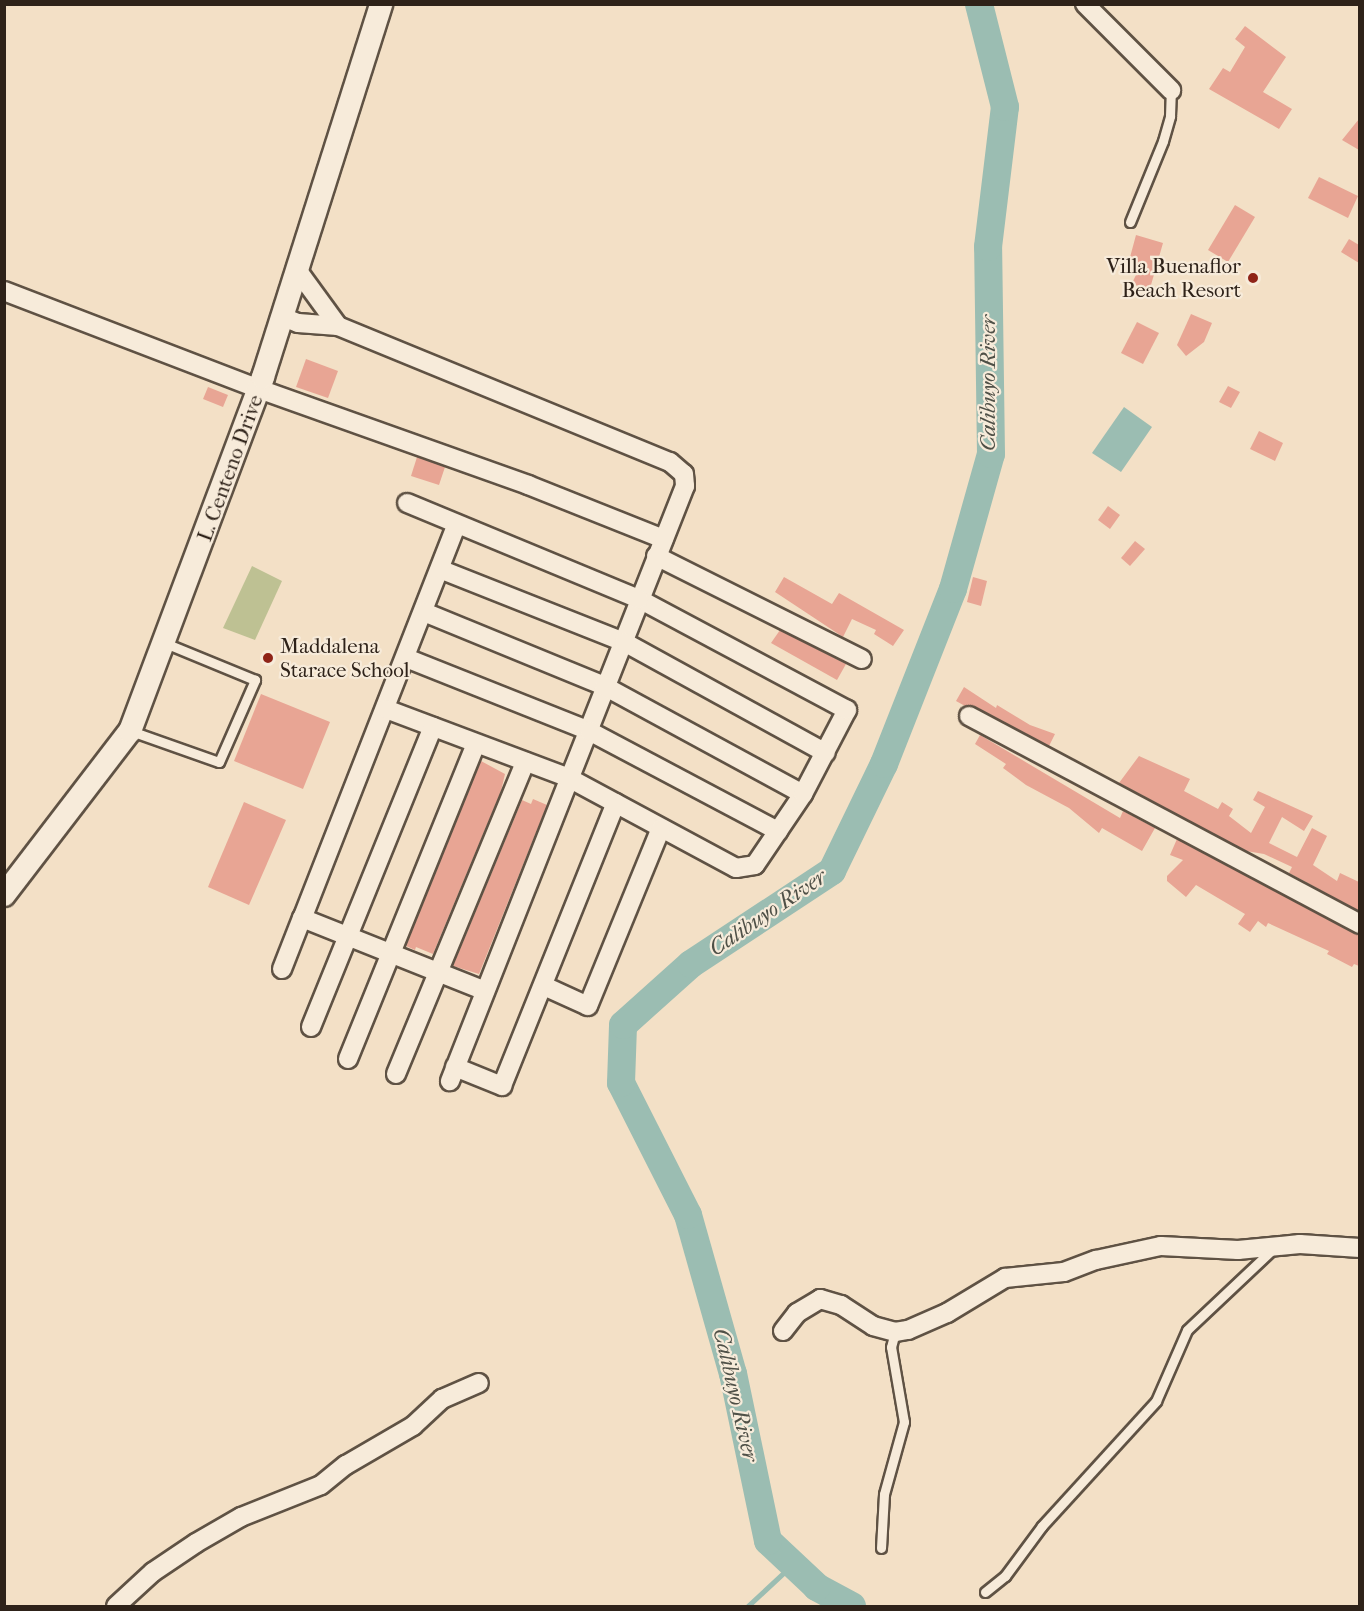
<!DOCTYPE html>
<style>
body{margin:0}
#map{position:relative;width:1364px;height:1611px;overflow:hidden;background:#f3e0c6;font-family:"IM FELL French Canon",serif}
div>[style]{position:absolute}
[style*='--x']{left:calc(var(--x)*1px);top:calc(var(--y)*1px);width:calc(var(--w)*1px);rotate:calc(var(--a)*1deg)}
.green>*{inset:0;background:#bec193}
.water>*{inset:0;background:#9bbdb2}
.stream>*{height:4.5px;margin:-2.25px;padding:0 2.25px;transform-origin:2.25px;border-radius:2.25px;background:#9bbdb2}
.river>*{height:28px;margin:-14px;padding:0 14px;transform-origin:14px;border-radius:14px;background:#9bbdb2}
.building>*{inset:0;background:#e8a594}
.roads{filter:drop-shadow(2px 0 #5f5244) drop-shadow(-2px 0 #5f5244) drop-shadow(0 2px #5f5244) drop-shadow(0 -2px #5f5244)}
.service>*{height:9px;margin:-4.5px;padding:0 4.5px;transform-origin:4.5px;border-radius:4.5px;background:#f7ebda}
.minor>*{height:18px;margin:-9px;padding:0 9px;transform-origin:9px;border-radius:9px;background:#f7ebda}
.tertiary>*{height:22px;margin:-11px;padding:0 11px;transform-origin:11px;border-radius:11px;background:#f7ebda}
.dots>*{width:16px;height:16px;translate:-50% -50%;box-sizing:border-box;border:3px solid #f7ebda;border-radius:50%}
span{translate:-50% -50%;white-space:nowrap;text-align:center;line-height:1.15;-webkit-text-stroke:4.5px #f7ebda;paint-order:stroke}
.poi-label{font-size:21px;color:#2e2219}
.right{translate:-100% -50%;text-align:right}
.left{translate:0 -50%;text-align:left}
.street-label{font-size:21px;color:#2e2219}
.water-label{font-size:22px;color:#4f5047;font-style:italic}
.frame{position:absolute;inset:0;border:6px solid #2e2219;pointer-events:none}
</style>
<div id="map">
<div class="green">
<i style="clip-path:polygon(252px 566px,282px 581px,255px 640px,223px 628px)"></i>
</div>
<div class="water">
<i style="clip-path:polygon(1124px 407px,1152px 427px,1121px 472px,1092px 453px)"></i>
</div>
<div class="stream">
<i style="--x:748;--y:1606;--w:62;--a:-43"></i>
</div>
<div class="river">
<i style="--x:852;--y:1606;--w:40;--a:-152"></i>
<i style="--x:817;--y:1587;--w:67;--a:-136.8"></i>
<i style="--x:768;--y:1541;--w:171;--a:-101.8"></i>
<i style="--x:733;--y:1374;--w:165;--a:-105.8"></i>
<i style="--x:688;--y:1215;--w:148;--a:-116.9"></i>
<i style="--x:621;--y:1083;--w:58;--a:-88"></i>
<i style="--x:623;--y:1025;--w:91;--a:-41.9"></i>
<i style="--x:691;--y:964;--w:169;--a:-33.4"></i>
<i style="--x:832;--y:871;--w:119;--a:-64.1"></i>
<i style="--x:884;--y:764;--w:188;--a:-68.5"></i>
<i style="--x:953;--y:589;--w:140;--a:-74.3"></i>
<i style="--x:991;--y:454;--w:207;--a:-90.8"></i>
<i style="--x:988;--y:247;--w:141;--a:-83.1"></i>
<i style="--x:1005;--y:107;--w:106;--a:-104.2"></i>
</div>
<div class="building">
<i style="clip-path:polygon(1245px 26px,1286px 57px,1263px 92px,1292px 109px,1279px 129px,1209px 89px,1223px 68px,1230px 72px,1245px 47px,1235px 39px)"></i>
<i style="clip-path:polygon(1359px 119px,1359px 150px,1342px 140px)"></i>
<i style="clip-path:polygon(1319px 177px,1358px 196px,1348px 218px,1308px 198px)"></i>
<i style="clip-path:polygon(1235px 205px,1255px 217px,1228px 262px,1208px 250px)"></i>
<i style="clip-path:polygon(1136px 235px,1163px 243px,1149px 292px,1132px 283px,1141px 265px,1129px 261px)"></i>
<i style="clip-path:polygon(1349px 239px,1359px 245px,1359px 263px,1341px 252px)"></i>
<i style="clip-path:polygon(1191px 314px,1212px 323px,1204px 342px,1186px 356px,1177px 345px)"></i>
<i style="clip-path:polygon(1137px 322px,1159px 333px,1143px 364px,1121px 353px)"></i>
<i style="clip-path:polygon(306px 359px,338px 371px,328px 398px,296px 387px)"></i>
<i style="clip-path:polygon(1228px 386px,1240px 392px,1231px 408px,1219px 402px)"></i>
<i style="clip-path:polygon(208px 387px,228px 395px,223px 407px,203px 399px)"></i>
<i style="clip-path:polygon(1259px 431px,1283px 443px,1275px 461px,1250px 449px)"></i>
<i style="clip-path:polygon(417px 457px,445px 467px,439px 485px,411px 476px)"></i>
<i style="clip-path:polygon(1108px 506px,1120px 515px,1110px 529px,1098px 520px)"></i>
<i style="clip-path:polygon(1135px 541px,1145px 549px,1130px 566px,1121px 558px)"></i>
<i style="clip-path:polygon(784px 577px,832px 604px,839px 593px,904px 630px,893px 646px,874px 634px,876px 630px,852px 619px,843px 637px,775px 592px)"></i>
<i style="clip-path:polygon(973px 577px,987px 581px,981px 606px,967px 602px)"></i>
<i style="clip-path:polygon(780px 630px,846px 664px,837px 680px,771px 643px)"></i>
<i style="clip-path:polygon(964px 687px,996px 708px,997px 705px,1030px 725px,1055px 734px,1049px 746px,974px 706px,965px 706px,956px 701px)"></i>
<i style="clip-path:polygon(261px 694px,330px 722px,303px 789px,234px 761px)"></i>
<i style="clip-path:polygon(980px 735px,1120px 818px,1123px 811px,1155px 828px,1142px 851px,1102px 828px,1099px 833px,1069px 808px,1026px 785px,1003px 768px,1006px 764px,975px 744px)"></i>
<i style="clip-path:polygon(1139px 756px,1190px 779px,1184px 791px,1218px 809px,1222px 802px,1233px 809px,1229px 816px,1251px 833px,1265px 807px,1253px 800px,1258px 791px,1313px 816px,1304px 831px,1282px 817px,1269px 843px,1297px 857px,1312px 828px,1327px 836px,1313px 865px,1337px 881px,1340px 873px,1359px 882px,1359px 911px,1289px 873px,1292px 867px,1264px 854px,1246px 851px,1119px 783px)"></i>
<i style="clip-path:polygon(481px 761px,505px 774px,501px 791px,433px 954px,416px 947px,415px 950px,406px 946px)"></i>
<i style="clip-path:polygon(533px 799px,547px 805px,479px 974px,453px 966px,522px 800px,531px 804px)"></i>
<i style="clip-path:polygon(244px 802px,286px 820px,249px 905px,208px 887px)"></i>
<i style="clip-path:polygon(1177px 839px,1359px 935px,1359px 966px,1354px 964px,1352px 967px,1327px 954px,1329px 951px,1268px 923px,1266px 927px,1258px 921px,1250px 932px,1238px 924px,1245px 914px,1196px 885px,1186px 897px,1167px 881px,1167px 876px,1183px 860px,1170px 855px)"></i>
</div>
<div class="roads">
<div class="service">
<i style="--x:1130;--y:222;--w:87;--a:-67.8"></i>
<i style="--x:1163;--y:141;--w:26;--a:-74"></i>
<i style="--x:1170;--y:116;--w:26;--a:-88"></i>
<i style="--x:131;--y:731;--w:93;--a:19.4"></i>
<i style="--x:219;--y:762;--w:90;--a:-66.3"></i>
<i style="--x:255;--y:680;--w:97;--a:-157.7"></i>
<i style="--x:881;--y:1548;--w:54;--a:-86.8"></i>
<i style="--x:884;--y:1494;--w:75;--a:-74.5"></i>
<i style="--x:904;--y:1422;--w:76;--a:-99.8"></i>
<i style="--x:891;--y:1347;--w:16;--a:-75"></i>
<i style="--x:985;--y:1592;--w:26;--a:-39"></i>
<i style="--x:1005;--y:1576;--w:62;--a:-53.5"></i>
<i style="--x:1042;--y:1526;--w:169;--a:-47.6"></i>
<i style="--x:1156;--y:1401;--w:77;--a:-66.4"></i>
<i style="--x:1187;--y:1330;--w:118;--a:-43.3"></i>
</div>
<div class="minor">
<i style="--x:1085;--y:4;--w:122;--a:45"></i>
<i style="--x:298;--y:271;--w:68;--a:54"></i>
<i style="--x:4;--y:291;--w:273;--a:21"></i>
<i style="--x:259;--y:389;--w:286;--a:19.6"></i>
<i style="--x:528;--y:485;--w:146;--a:21.7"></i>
<i style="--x:283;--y:317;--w:16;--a:22"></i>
<i style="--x:298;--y:323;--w:40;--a:4.3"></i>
<i style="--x:338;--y:326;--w:359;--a:22.3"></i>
<i style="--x:670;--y:462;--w:18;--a:41"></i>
<i style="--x:684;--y:474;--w:12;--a:85"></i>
<i style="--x:685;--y:486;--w:640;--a:111.55"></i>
<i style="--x:456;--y:526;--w:421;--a:111.4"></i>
<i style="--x:302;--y:918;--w:197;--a:21.7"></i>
<i style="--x:656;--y:556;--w:230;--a:26.6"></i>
<i style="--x:442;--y:570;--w:196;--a:21.6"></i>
<i style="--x:624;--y:642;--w:230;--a:28.8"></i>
<i style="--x:424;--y:612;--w:195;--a:22.3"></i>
<i style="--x:604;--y:686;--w:226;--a:28.5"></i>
<i style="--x:406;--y:658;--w:197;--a:21.7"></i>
<i style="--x:589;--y:731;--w:214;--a:27.9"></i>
<i style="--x:386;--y:709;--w:193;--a:20.6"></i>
<i style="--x:567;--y:777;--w:192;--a:28.3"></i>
<i style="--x:736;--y:868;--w:19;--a:-9"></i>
<i style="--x:755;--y:865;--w:86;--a:-55.9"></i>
<i style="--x:803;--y:794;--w:95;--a:-62.4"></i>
<i style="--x:847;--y:710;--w:236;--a:-151.9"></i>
<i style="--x:639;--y:599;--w:251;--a:-157.5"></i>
<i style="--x:969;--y:716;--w:443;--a:28"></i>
<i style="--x:282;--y:969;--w:55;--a:-68.6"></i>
<i style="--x:544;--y:986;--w:48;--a:24.4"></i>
<i style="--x:588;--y:1006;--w:192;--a:-67.7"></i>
<i style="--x:311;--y:1027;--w:324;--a:-67.9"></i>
<i style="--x:348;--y:1059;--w:340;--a:-67.9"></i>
<i style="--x:455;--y:1067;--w:51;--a:22"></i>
<i style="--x:502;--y:1086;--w:305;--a:-68.1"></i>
<i style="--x:396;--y:1074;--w:338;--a:-67.5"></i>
<i style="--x:783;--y:1331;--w:23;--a:-52"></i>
<i style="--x:797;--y:1313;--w:27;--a:-31"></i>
<i style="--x:820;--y:1299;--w:22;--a:16"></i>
<i style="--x:841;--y:1305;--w:38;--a:33"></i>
<i style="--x:873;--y:1326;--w:23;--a:15"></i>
<i style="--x:895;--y:1332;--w:13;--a:-9"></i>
<i style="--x:908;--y:1330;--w:43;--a:-23.6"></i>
<i style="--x:947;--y:1313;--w:68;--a:-31.1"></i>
<i style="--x:1005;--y:1278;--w:59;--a:-5.8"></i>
<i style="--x:1064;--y:1272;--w:34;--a:-21"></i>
<i style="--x:1096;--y:1260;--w:66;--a:-12.2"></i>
<i style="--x:1161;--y:1246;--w:77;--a:3"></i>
<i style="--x:1238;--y:1250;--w:62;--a:-5.5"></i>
<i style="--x:1300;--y:1244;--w:60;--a:3.8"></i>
<i style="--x:116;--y:1606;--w:50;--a:-42.6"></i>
<i style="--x:153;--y:1572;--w:52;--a:-34"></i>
<i style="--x:196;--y:1543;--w:52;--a:-30"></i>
<i style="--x:241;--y:1517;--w:86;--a:-21.8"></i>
<i style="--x:321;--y:1485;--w:32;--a:-39"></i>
<i style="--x:346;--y:1465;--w:78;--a:-30.2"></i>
<i style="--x:413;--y:1426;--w:40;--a:-43"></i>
<i style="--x:442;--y:1399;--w:40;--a:-23.4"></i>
</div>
<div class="tertiary">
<i style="--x:4;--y:895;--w:207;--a:-52.5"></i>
<i style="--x:130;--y:731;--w:378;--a:-69.4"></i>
<i style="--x:263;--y:377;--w:391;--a:-72.4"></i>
</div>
</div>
<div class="dots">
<i style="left:1253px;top:278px;background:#8f2418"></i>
<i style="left:268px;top:658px;background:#8f2418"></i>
</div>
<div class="poi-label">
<span class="right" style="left:1241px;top:278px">Villa Buenaflor<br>Beach Resort</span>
<span class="left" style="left:280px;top:658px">Maddalena<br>Starace School</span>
</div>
<div class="street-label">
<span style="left:230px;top:468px;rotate:-70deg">L. Centeno Drive</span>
</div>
<div class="water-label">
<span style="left:989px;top:383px;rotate:-90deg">Calibuyo River</span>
<span style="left:768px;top:913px;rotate:-34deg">Calibuyo River</span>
<span style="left:735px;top:1395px;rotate:77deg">Calibuyo River</span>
</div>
<div class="frame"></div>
</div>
